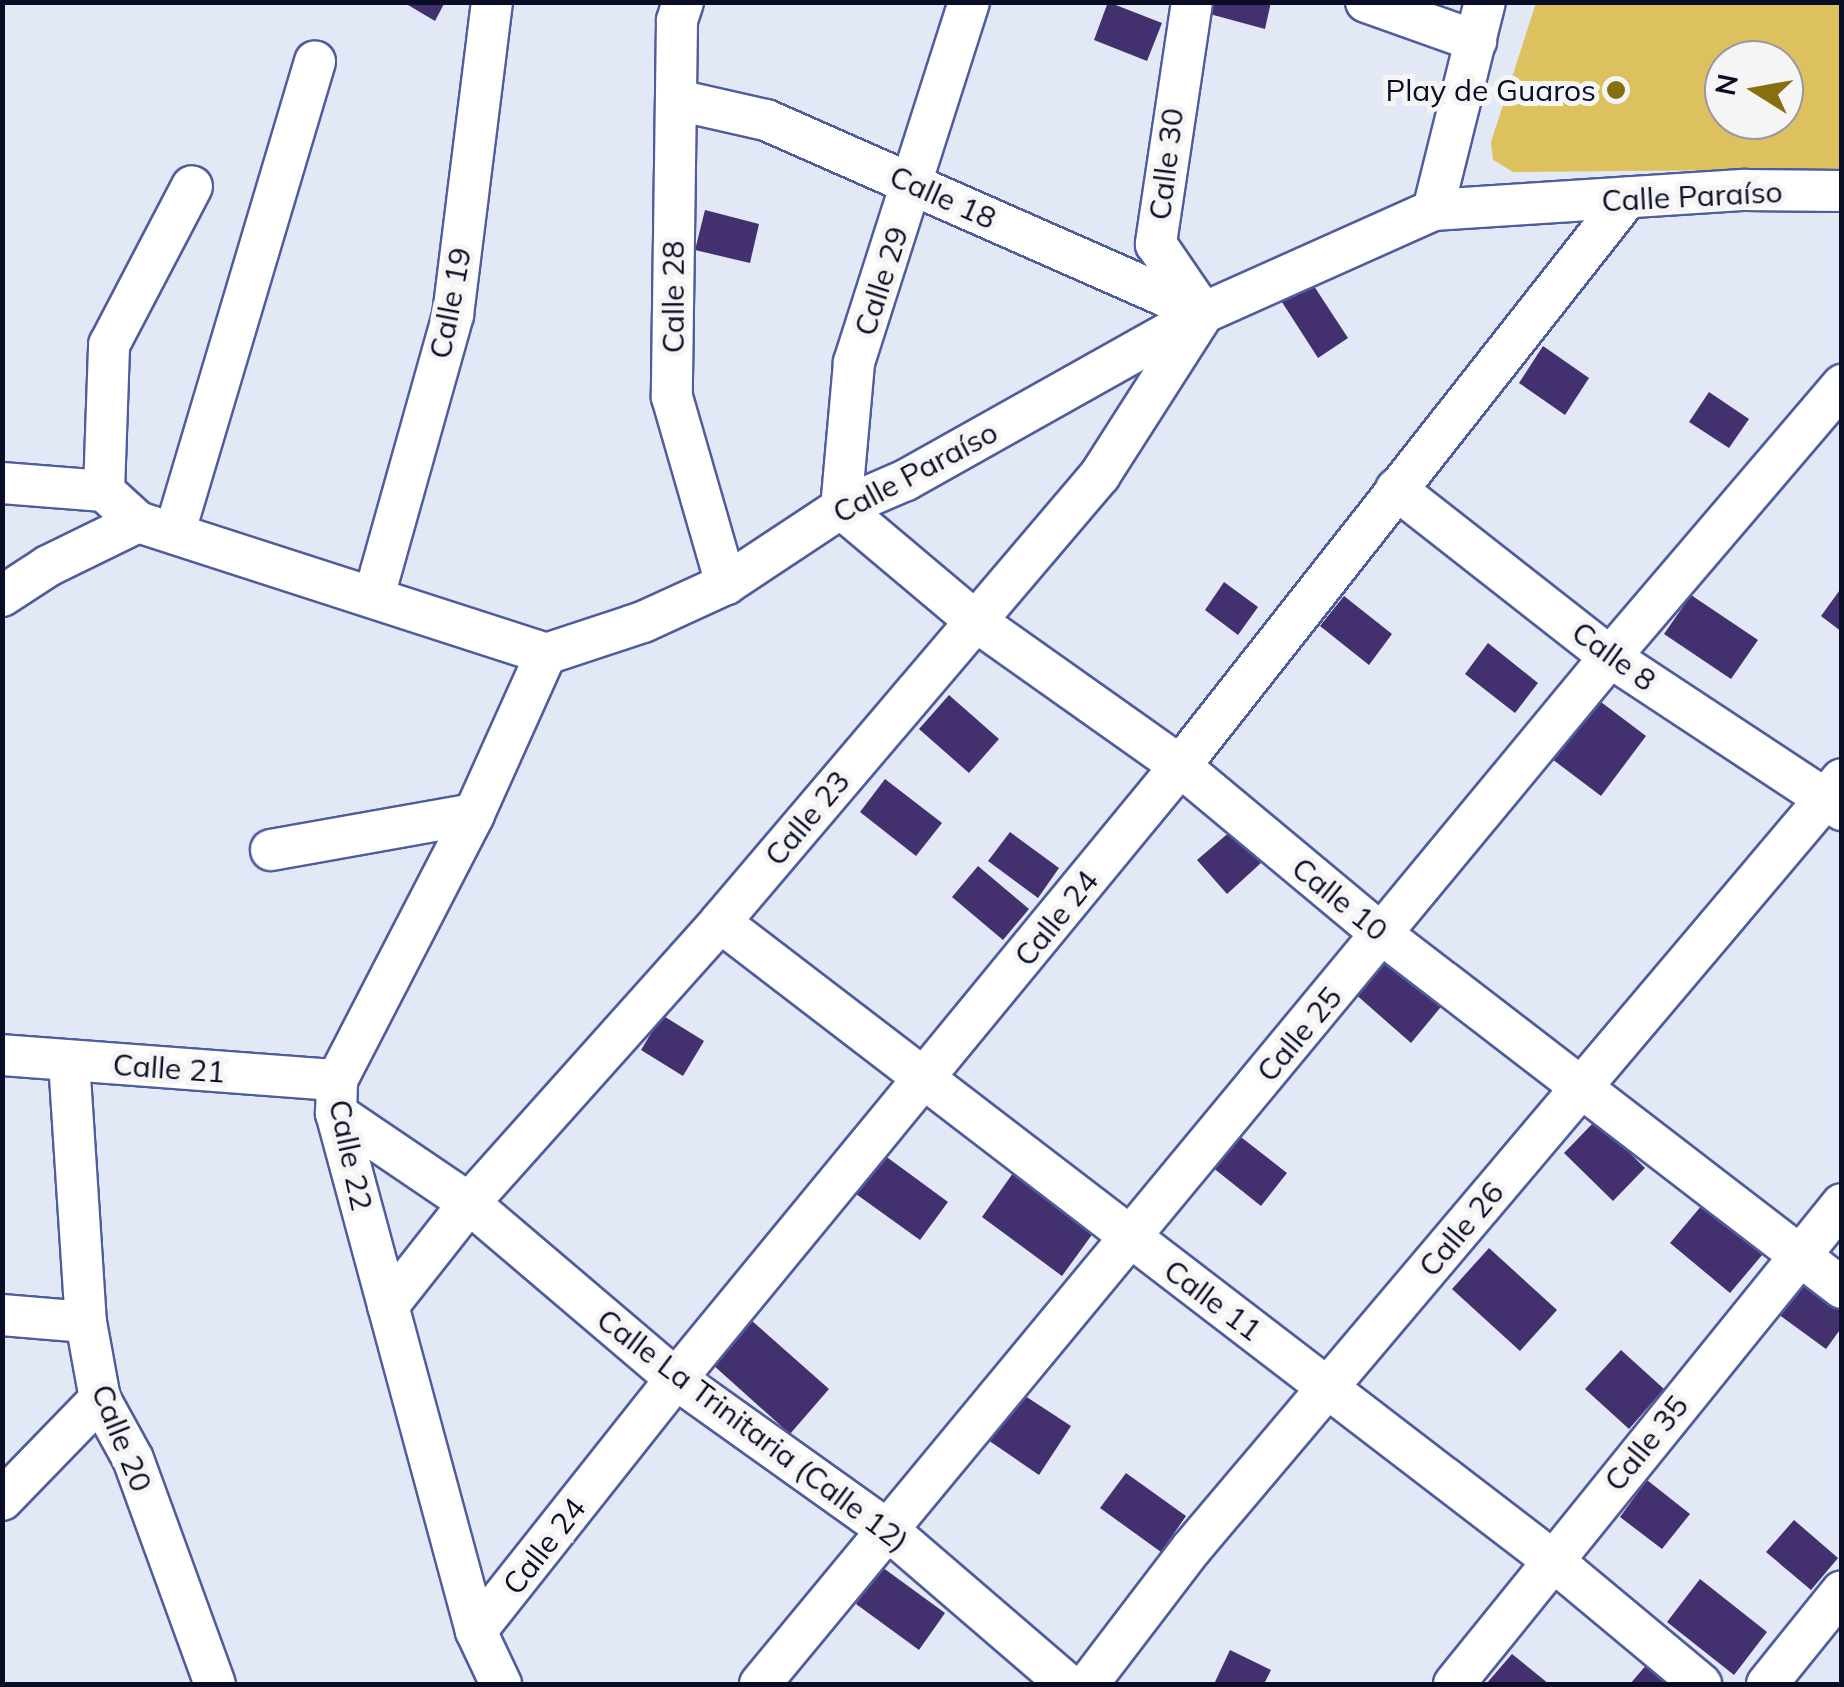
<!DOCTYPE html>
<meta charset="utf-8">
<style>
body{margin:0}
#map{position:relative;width:1844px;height:1687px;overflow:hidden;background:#e3e8f6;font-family:Mulish,sans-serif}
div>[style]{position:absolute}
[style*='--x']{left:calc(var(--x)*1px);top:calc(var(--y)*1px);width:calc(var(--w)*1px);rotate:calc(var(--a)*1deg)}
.green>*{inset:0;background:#ddc15f}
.building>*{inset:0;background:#43316f}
.roads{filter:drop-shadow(2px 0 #505d9c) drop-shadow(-2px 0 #505d9c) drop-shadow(0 2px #505d9c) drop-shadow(0 -2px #505d9c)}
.minor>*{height:40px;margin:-20px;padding:0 20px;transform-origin:20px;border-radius:20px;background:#fff}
.dots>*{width:28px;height:28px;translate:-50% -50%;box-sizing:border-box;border:5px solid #f5f5f5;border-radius:50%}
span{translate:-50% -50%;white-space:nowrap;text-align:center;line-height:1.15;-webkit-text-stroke:10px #f5f5f5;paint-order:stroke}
.poi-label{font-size:30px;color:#0a0d26}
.right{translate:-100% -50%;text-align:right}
.street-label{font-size:30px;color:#0a0d26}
.frame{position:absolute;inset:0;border:5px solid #0a0d26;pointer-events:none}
.north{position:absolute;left:1704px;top:40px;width:100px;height:100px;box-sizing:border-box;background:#f5f5f5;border:2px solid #9798a2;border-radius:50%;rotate:281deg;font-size:28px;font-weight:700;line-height:40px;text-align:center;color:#0a0d26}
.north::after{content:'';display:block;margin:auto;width:35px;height:45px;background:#876f0f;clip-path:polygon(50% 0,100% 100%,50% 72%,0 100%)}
</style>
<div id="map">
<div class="green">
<i style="clip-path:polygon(evenodd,1536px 3px,1841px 3px,1841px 169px,1513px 172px,1493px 160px,1491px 142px,1536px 3px,1724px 60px,1784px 60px,1784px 120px,1724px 120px,1724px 60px)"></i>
</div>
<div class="building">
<i style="clip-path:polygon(403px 2px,445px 2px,435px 21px)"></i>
<i style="clip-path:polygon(1108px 2px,1162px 23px,1147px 61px,1094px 40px)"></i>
<i style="clip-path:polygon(1209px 2px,1271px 2px,1265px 29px,1206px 13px)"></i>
<i style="clip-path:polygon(705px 210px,759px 224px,750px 263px,695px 250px)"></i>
<i style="clip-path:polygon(1310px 280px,1348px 338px,1318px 358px,1280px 299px)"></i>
<i style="clip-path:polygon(1543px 346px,1589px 378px,1565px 415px,1519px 383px)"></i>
<i style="clip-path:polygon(1709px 392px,1749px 419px,1729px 448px,1689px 422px)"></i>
<i style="clip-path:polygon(1224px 582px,1258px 607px,1238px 635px,1205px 610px)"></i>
<i style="clip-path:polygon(1842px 587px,1842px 632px,1821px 616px)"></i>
<i style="clip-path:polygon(1691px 595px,1758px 640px,1731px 679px,1664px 634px)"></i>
<i style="clip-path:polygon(1344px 596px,1392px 634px,1369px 665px,1320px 626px)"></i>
<i style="clip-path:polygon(1488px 643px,1538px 683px,1515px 713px,1465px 674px)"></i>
<i style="clip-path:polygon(949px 695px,999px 739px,969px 773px,919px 729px)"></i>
<i style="clip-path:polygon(1597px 699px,1646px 736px,1601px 796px,1552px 759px)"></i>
<i style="clip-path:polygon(885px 779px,942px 823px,916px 856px,860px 812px)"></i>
<i style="clip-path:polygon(1232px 830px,1261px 863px,1227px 894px,1197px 860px)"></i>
<i style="clip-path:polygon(1010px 832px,1059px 868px,1038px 898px,988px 861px)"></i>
<i style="clip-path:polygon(978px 866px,1029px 909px,1003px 940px,952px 897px)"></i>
<i style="clip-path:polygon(1388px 952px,1445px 1002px,1411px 1043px,1353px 992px)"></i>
<i style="clip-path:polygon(662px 1015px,704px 1041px,683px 1076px,641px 1050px)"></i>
<i style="clip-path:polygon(1596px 1120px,1645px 1168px,1613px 1201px,1564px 1153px)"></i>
<i style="clip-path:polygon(1237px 1134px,1287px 1173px,1261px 1206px,1212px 1167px)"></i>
<i style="clip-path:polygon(884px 1155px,948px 1202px,920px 1240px,856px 1194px)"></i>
<i style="clip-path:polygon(1018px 1166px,1099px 1225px,1062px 1276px,982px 1217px)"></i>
<i style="clip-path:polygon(1708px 1198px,1768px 1248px,1730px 1293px,1670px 1243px)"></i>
<i style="clip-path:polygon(1489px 1248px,1557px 1310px,1520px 1351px,1452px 1289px)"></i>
<i style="clip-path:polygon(1804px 1275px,1842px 1303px,1842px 1327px,1826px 1349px,1778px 1314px)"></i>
<i style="clip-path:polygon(751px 1320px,829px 1389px,790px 1434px,712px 1364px)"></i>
<i style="clip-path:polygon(1621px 1350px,1664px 1389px,1629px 1429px,1585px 1389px)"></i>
<i style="clip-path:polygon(1016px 1390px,1071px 1426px,1039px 1475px,985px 1438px)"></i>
<i style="clip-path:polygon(1126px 1473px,1186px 1516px,1161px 1552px,1100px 1508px)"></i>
<i style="clip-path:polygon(1647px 1480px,1690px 1514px,1662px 1549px,1620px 1517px)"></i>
<i style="clip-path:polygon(1794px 1520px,1838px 1558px,1811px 1590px,1766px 1552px)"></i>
<i style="clip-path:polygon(882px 1567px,945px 1613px,919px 1650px,856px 1604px)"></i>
<i style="clip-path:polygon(1700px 1579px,1767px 1632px,1734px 1675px,1667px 1622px)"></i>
<i style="clip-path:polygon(1230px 1650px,1271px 1670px,1264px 1684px,1214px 1684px)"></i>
<i style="clip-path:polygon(1512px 1654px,1549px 1684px,1486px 1684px)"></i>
<i style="clip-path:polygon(1648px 1663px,1675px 1684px,1630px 1684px)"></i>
</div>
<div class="roads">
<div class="minor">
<i style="--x:683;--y:2;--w:20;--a:108"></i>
<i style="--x:677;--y:21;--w:376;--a:90.8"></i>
<i style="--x:672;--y:397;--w:195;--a:73.9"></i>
<i style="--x:969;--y:2;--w:379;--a:107.7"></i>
<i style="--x:854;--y:363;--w:146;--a:95.1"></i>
<i style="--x:841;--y:508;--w:174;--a:40.1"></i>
<i style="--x:974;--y:620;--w:252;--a:35.3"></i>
<i style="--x:1180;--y:766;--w:264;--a:39.8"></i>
<i style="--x:1383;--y:935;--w:579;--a:37.56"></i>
<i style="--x:1192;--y:2;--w:245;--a:98.5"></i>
<i style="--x:1156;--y:244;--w:83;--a:55.7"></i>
<i style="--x:1366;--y:2;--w:117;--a:19.5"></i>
<i style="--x:677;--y:100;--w:91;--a:12.7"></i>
<i style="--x:766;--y:120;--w:478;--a:23.8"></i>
<i style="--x:1433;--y:210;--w:214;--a:-76"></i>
<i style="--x:2;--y:483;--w:102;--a:4.5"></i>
<i style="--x:104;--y:491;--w:46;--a:42.4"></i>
<i style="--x:138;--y:522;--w:429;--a:17.9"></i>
<i style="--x:546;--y:654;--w:102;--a:-18.3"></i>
<i style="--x:643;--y:622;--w:91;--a:-24.6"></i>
<i style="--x:726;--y:584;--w:138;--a:-33.5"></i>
<i style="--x:841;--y:508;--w:71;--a:-23.3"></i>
<i style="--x:906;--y:480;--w:341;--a:-29.3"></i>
<i style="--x:1203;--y:313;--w:252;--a:-24.1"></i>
<i style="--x:1433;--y:210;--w:313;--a:-3.7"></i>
<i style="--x:1745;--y:190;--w:97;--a:0.6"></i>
<i style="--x:1396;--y:489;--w:272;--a:38.1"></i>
<i style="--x:1610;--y:657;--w:278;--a:33.4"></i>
<i style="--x:104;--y:491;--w:146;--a:-88"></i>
<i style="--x:109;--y:345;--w:179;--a:-62.4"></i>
<i style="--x:175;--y:531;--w:490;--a:-73.4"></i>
<i style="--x:2;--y:596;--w:55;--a:-33.1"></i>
<i style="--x:48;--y:566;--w:100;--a:-26.1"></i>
<i style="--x:374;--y:596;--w:292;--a:-74.3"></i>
<i style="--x:453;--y:315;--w:315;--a:-82.9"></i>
<i style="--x:271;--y:850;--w:206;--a:-10.1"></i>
<i style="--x:720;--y:922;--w:1048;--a:37.48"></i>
<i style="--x:1552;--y:1560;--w:194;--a:39.8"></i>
<i style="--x:2;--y:1055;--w:336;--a:4.3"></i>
<i style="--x:69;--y:1061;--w:262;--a:86.3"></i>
<i style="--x:86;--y:1322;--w:78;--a:79.7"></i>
<i style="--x:100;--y:1399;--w:68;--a:61.2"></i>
<i style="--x:133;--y:1459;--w:239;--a:70"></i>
<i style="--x:336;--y:1113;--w:161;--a:34.1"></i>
<i style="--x:469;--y:1203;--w:272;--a:40.4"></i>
<i style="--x:676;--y:1379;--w:260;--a:35.5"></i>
<i style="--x:888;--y:1530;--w:236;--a:40.7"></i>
<i style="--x:388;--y:1306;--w:131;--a:-51.8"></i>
<i style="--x:469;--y:1203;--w:377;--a:-48.2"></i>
<i style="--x:720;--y:922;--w:587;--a:-49.63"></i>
<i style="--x:1100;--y:475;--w:188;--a:-57.4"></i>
<i style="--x:2;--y:1315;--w:84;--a:4.8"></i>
<i style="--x:2;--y:1500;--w:141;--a:-45.9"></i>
<i style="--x:476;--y:1631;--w:322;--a:-51.6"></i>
<i style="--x:676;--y:1379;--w:794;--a:-50.57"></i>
<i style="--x:1180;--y:766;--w:723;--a:-51.8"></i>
<i style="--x:501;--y:1684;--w:59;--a:-115.3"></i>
<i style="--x:476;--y:1631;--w:537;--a:-105.12"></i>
<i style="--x:336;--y:1113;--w:33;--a:-88"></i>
<i style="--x:337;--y:1080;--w:299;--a:-62.7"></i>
<i style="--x:474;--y:814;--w:175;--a:-65.8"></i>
<i style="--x:760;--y:1684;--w:1333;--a:-50.39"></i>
<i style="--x:1610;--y:657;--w:358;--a:-49.5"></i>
<i style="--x:1088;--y:1684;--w:170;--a:-52.7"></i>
<i style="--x:1191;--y:1549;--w:1008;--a:-49.79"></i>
<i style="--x:1454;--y:1684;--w:617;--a:-51.05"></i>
<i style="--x:1767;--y:1684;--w:119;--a:-51.1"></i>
</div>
</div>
<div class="dots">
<i style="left:1616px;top:90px;background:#876f0f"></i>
</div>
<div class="poi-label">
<span class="right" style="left:1596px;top:90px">Play de Guaros</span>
</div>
<div class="street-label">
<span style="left:1166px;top:164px;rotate:-83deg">Calle 30</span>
<span style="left:1692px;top:196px;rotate:-3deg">Calle Paraíso</span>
<span style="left:943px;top:197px;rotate:24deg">Calle 18</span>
<span style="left:881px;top:281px;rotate:-72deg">Calle 29</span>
<span style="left:673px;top:297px;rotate:-90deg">Calle 28</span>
<span style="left:450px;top:303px;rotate:-79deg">Calle 19</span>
<span style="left:915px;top:472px;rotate:-28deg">Calle Paraíso</span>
<span style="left:1614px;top:656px;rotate:36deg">Calle 8</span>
<span style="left:807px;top:818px;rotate:-50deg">Calle 23</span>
<span style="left:1340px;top:899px;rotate:39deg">Calle 10</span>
<span style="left:1056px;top:918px;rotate:-51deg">Calle 24</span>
<span style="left:1299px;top:1034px;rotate:-50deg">Calle 25</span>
<span style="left:169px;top:1068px;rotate:4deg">Calle 21</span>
<span style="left:351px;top:1155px;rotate:78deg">Calle 22</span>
<span style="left:1461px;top:1229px;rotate:-50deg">Calle 26</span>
<span style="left:1213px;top:1300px;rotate:37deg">Calle 11</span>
<span style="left:753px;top:1430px;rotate:37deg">Calle La Trinitaria (Calle 12)</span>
<span style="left:122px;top:1438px;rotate:68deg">Calle 20</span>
<span style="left:1646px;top:1443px;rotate:-51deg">Calle 35</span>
<span style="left:544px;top:1546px;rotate:-52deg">Calle 24</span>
</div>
<div class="frame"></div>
<div class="north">N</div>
</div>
